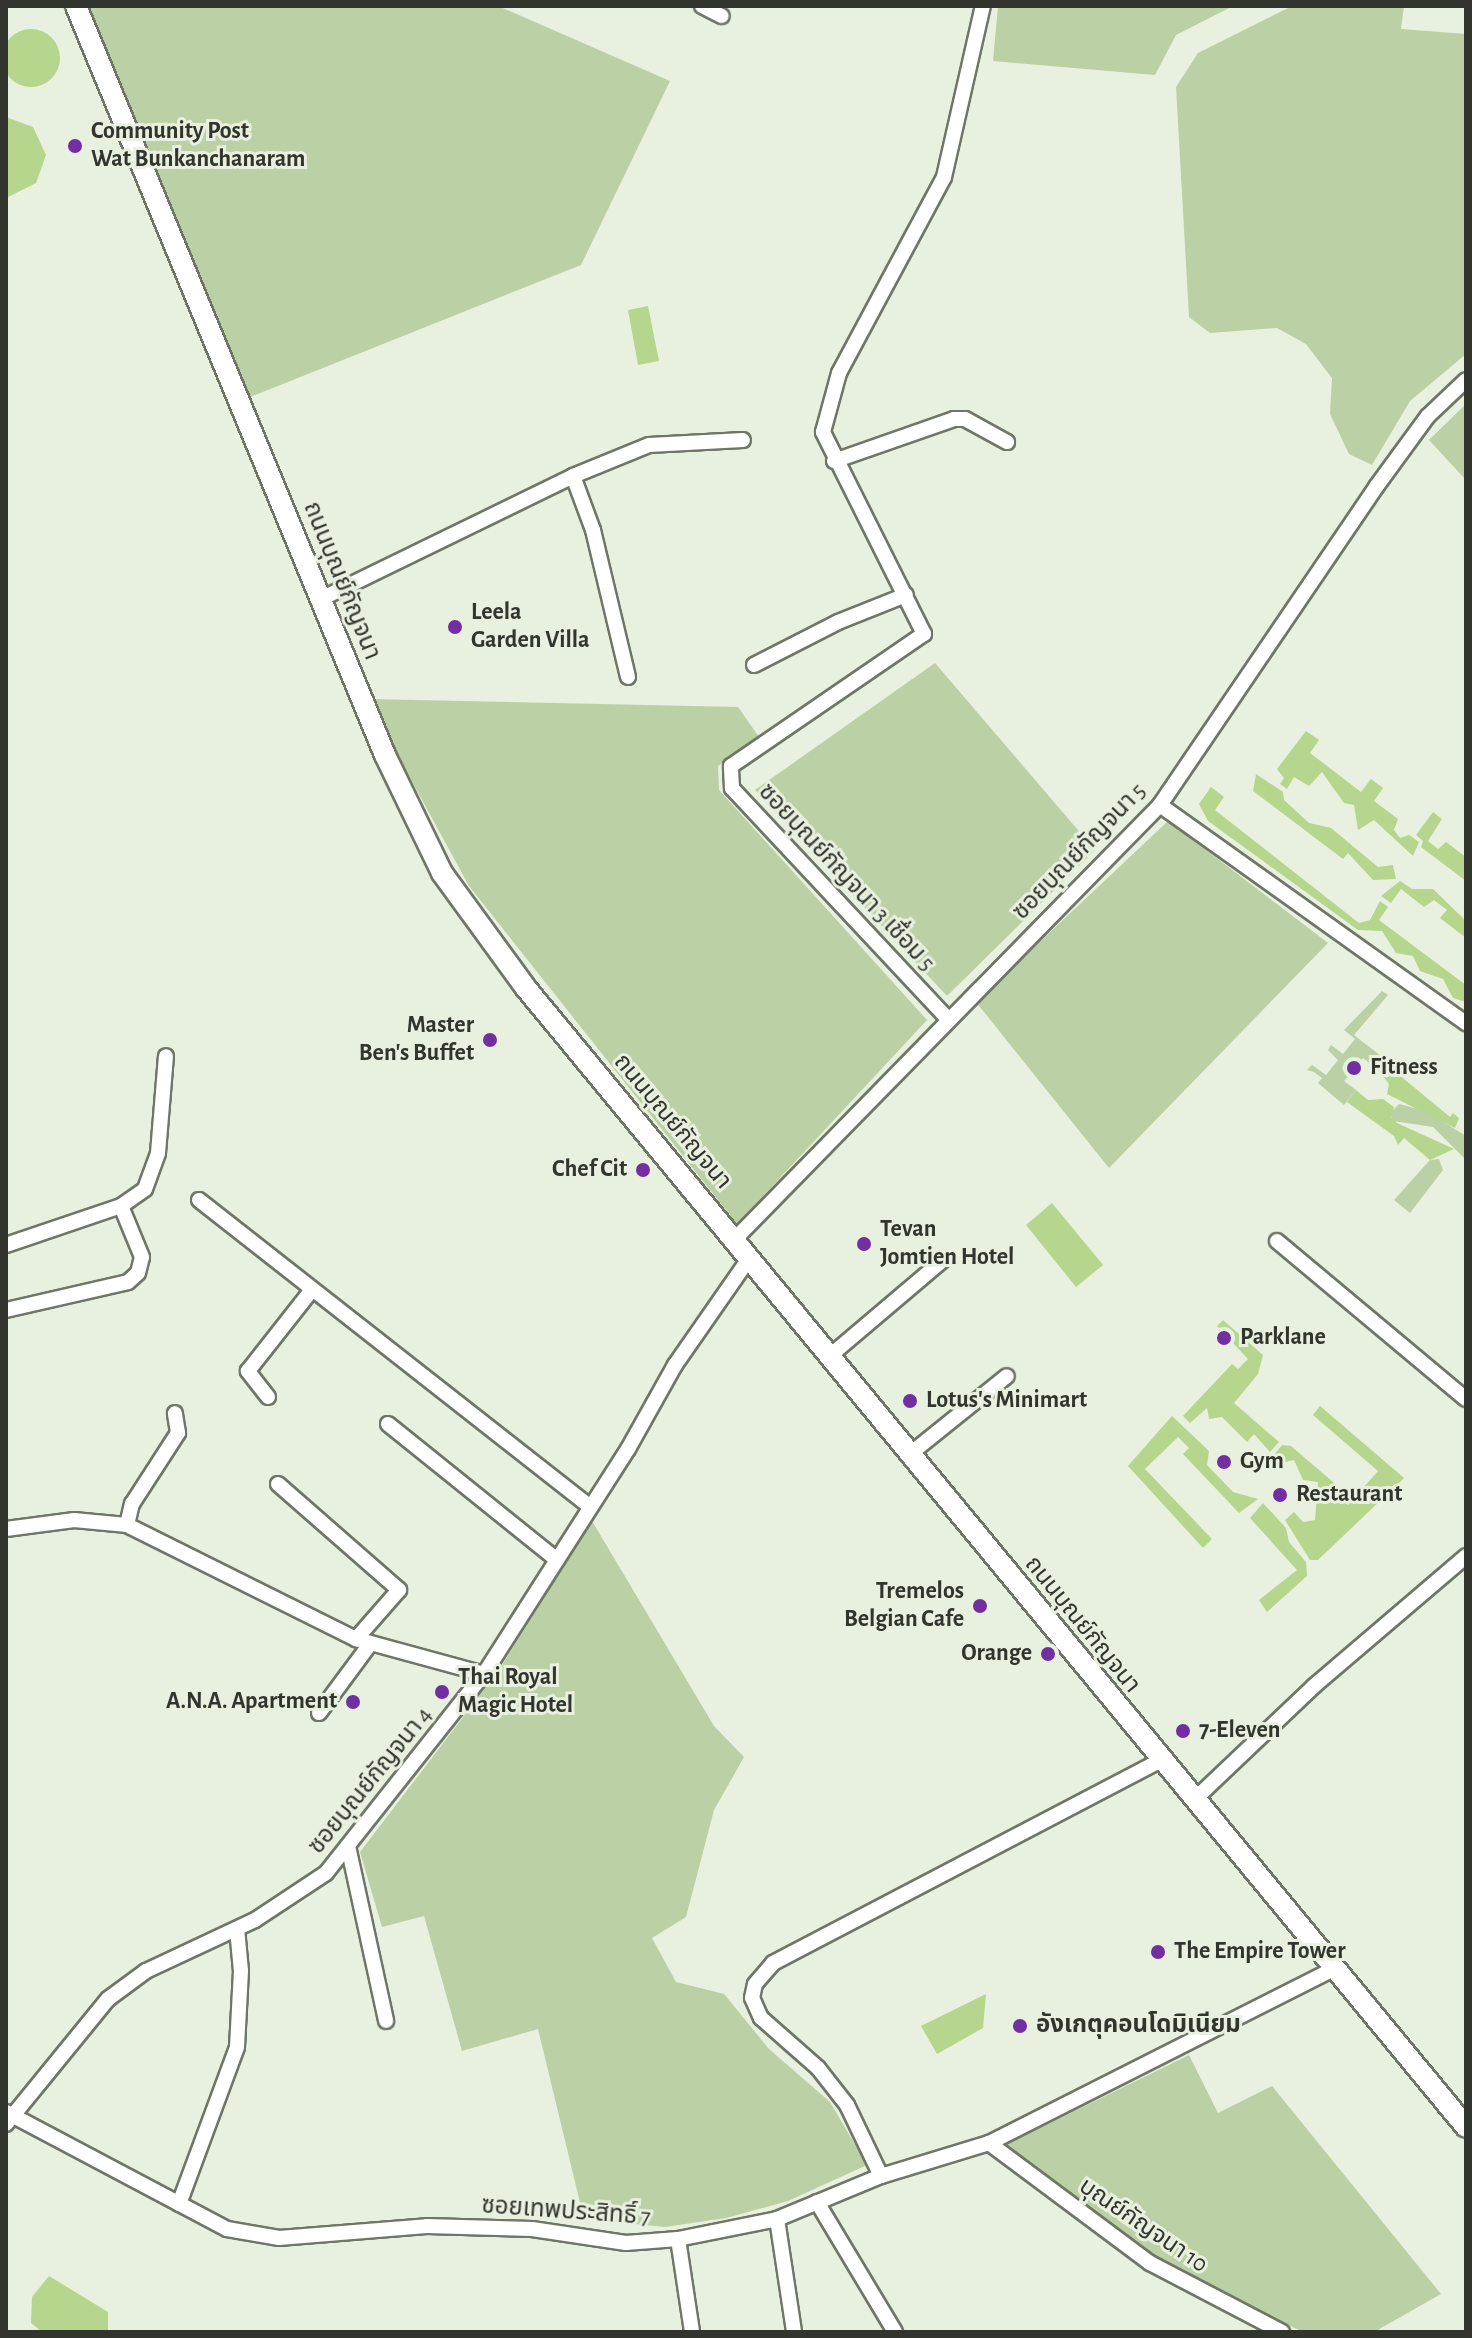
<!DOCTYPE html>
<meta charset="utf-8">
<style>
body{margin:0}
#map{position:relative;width:1472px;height:2338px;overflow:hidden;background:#e8f0df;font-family:"Alegreya Sans","Noto Sans Thai",sans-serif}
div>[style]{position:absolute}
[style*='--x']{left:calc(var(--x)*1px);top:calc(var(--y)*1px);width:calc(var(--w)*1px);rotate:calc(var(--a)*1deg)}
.green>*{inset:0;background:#bbd0a4}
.water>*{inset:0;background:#b5d68c}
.round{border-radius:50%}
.roads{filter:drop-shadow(2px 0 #6f7667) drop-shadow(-2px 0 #6f7667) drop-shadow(0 2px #6f7667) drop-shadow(0 -2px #6f7667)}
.street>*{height:14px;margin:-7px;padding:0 7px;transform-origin:7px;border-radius:7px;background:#fff}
.secondary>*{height:20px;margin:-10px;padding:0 10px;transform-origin:10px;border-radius:10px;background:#fff}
.dots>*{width:22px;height:22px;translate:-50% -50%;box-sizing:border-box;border:4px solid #e8f0df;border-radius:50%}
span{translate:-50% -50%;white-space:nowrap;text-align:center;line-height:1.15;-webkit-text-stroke:6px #e8f0df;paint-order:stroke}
.poi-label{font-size:24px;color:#32352e;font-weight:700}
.left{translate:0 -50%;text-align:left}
.right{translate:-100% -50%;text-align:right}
.street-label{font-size:24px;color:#32352e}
.frame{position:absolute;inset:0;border:8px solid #32352e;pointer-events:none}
</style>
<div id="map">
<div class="green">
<i style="clip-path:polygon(84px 6px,498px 6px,670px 81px,581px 265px,250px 397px)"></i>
<i style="clip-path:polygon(998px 6px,1233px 6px,1176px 35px,1155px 75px,993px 61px)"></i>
<i style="clip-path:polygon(1292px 6px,1404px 6px,1401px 29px,1466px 34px,1466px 354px,1410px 401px,1372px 465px,1349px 454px,1330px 414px,1332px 378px,1306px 344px,1277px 328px,1210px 333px,1189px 317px,1176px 87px,1198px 53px)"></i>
<i style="clip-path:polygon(1466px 404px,1466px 480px,1429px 440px)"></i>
<i style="clip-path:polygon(935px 663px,1095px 850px,947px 996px,755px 790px)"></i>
<i style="clip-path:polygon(367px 699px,738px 707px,759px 737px,718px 766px,719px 790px,927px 1020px,737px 1224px,469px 886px)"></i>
<i style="clip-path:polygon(1168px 821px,1328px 943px,1109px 1168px,976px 1002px)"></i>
<i style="clip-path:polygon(1382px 991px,1388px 995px,1354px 1035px,1386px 1060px,1380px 1072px,1363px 1058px,1359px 1062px,1350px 1058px,1342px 1068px,1348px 1077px,1344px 1081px,1356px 1090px,1344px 1105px,1318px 1083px,1322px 1078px,1314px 1072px,1307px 1070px,1294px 1083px,1312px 1065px,1326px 1075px,1338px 1060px,1328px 1050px,1331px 1045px,1343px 1054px,1355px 1039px,1344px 1030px)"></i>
<i style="clip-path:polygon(1399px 1104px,1426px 1111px,1466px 1136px,1466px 1160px,1433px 1127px,1393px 1121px,1390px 1113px)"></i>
<i style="clip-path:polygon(1439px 1159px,1443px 1170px,1410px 1213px,1394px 1200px,1430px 1160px)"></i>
<i style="clip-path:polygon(592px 1521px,714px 1726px,744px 1757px,714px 1810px,686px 1917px,652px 1938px,676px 1982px,724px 1994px,769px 2049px,830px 2102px,867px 2165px,788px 2201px,726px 2218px,665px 2227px,584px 2219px,538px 2029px,462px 2051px,424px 1916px,382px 1927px,360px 1852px,499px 1670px)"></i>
<i style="clip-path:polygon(1189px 2055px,1218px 2113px,1272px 2086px,1441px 2294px,1374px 2332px,1303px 2332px,1161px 2263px,1003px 2146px)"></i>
</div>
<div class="water">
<i class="round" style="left:2px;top:29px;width:58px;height:58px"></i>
<i style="clip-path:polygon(6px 117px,33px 127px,46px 155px,36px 183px,8px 197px)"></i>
<i style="clip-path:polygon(648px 306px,659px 361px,638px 365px,628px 310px)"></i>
<i style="clip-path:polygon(1306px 731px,1319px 740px,1310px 753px,1361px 792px,1371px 779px,1383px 788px,1374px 801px,1398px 819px,1394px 830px,1400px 838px,1409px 835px,1419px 842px,1413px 856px,1374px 820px,1358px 830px,1354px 805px,1344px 803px,1322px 772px,1309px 786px,1294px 777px,1287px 789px,1280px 784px,1284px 778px,1277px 769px)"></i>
<i style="clip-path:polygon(1256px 774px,1283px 792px,1284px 800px,1309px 823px,1331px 828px,1378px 867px,1393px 865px,1396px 879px,1373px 880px,1348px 853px,1343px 859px,1253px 791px)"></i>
<i style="clip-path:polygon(1211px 787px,1224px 797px,1215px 810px,1359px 923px,1370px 920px,1380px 901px,1388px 907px,1379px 920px,1466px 985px,1466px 1002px,1453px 998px,1443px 979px,1420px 971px,1413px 956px,1396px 953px,1382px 931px,1358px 930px,1208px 821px,1199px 804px)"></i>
<i style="clip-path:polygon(1433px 812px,1442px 819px,1428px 841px,1438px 849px,1446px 842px,1466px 857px,1466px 881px,1421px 847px,1423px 841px,1416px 835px)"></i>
<i style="clip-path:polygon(1400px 881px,1412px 889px,1433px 889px,1466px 921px,1466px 938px,1440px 918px,1447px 910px,1434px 900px,1424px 907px,1401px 889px,1391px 903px,1381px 896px)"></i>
<i style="clip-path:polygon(1386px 1064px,1450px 1117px,1453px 1113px,1459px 1118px,1455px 1128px,1387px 1094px,1389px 1084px,1380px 1072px)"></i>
<i style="clip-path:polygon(1356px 1090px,1368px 1100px,1383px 1099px,1394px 1107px,1391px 1117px,1397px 1123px,1454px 1149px,1430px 1160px,1404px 1138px,1398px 1145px,1394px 1136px,1347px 1102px)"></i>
<i style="clip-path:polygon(1052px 1203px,1103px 1265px,1076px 1287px,1026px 1225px)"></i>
<i style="clip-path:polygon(1223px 1320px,1263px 1355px,1258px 1374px,1234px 1403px,1279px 1442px,1270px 1452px,1254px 1434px,1247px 1442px,1222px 1417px,1209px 1419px,1207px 1408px,1190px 1423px,1183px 1416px,1232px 1364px,1238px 1369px,1248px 1359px,1217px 1326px)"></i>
<i style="clip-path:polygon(1320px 1406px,1404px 1478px,1318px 1560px,1310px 1560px,1285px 1520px,1294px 1512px,1303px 1522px,1315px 1520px,1318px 1482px,1303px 1480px,1294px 1460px,1280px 1463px,1273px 1456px,1282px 1445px,1291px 1446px,1340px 1488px,1335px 1495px,1348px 1505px,1378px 1471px,1313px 1415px)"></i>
<i style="clip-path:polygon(1172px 1416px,1209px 1451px,1207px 1465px,1233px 1492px,1258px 1499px,1239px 1513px,1183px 1454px,1189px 1448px,1178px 1437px,1145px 1469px,1212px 1539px,1203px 1548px,1128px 1466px)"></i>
<i style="clip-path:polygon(1263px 1503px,1286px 1528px,1289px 1542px,1306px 1562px,1307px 1576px,1267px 1612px,1259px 1600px,1297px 1570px,1250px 1518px)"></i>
<i style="clip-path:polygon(986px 1994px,983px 2028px,937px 2054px,921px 2026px)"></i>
<i style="clip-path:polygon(49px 2276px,108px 2312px,108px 2332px,42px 2332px,31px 2323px,32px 2297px)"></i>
</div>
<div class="roads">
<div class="street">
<i style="--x:702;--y:6;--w:22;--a:27"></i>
<i style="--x:834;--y:461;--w:127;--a:-19.3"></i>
<i style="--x:954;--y:419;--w:11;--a:0"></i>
<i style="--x:965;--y:419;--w:48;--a:28.7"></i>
<i style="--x:573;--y:476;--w:58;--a:69.7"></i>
<i style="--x:593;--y:530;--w:151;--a:76.6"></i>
<i style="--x:321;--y:599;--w:280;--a:-26"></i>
<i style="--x:573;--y:476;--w:82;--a:-22.2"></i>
<i style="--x:649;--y:445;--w:94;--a:-3"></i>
<i style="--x:754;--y:665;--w:94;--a:-27.1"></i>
<i style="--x:838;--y:622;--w:73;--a:-21.7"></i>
<i style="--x:1160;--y:805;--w:376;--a:35.5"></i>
<i style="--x:947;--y:1018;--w:315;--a:-133.1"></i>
<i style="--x:732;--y:788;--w:22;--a:-93"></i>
<i style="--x:731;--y:766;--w:234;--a:-34.4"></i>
<i style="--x:924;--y:634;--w:226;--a:-116.6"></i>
<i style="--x:823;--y:432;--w:61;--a:-74.8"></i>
<i style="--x:839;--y:373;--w:222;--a:-61.8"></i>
<i style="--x:944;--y:177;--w:175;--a:-77.2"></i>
<i style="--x:199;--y:1200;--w:497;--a:38.1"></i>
<i style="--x:735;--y:1239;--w:607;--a:-45.6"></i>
<i style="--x:1160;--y:805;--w:384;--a:-55.8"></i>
<i style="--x:1376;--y:487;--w:88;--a:-53.8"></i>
<i style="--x:1428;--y:416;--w:52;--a:-43.5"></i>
<i style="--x:1277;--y:1241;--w:246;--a:39.9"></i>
<i style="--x:6;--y:1245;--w:121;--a:-18.7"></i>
<i style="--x:121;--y:1206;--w:29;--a:-35"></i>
<i style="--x:145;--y:1189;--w:38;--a:-70"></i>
<i style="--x:158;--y:1153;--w:97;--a:-85.3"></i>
<i style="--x:6;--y:1310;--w:125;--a:-12.9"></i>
<i style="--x:128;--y:1282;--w:13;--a:-42"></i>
<i style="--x:138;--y:1273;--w:16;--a:-76"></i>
<i style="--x:142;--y:1257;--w:55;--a:-112.4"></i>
<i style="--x:831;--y:1355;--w:148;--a:-40.3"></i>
<i style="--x:268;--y:1397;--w:33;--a:-128"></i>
<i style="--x:248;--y:1371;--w:102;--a:-51.8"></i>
<i style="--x:388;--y:1424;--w:217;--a:38.8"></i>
<i style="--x:910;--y:1454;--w:124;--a:-38.8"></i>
<i style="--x:278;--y:1484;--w:161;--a:41.2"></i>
<i style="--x:399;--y:1590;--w:65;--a:131.3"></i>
<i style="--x:127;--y:1525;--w:22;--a:-77"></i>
<i style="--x:132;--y:1504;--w:85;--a:-57.1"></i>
<i style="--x:178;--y:1433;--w:20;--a:-99"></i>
<i style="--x:6;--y:1529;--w:69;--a:-7.5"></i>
<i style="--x:74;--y:1520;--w:53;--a:5.4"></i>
<i style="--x:127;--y:1525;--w:256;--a:26.5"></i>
<i style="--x:356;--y:1639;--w:133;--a:15.3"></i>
<i style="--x:319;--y:1713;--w:86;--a:-53.5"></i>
<i style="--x:1195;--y:1799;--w:164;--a:-43.5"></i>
<i style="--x:1314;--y:1686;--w:200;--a:-40.5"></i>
<i style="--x:348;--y:1846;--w:179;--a:77.7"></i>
<i style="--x:6;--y:2112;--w:250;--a:27.9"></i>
<i style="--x:227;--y:2229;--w:53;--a:9.8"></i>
<i style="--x:279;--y:2238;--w:148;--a:-4.6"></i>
<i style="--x:427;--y:2226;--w:105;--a:1.6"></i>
<i style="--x:532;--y:2229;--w:95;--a:8.5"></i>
<i style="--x:626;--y:2243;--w:52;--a:-4.4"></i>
<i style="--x:678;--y:2239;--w:101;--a:-11.4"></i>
<i style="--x:777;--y:2219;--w:113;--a:-22.5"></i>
<i style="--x:881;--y:2176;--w:113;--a:-17"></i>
<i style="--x:989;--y:2143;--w:389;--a:-26.8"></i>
<i style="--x:6;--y:2124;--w:161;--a:-50.8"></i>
<i style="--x:108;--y:1999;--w:47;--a:-36.4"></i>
<i style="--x:146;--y:1971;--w:120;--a:-25.1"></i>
<i style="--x:255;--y:1920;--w:85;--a:-33.5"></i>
<i style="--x:326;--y:1873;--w:254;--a:-51.6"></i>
<i style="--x:484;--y:1674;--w:267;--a:-57.4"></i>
<i style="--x:628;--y:1449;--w:96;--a:-60.8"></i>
<i style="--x:675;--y:1365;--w:131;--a:-55.2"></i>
<i style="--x:989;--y:2143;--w:201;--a:36.7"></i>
<i style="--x:1150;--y:2263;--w:149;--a:27.6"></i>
<i style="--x:881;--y:2176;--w:79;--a:-115.6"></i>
<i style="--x:847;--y:2105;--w:47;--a:-128.1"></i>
<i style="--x:818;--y:2068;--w:76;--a:-138.7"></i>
<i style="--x:761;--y:2018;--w:22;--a:-114"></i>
<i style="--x:752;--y:1998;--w:14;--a:-78"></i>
<i style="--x:755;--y:1984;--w:28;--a:-49"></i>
<i style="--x:773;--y:1963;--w:436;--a:-27.6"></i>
<i style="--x:817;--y:2202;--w:152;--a:59"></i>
<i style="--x:179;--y:2204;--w:167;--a:-69.7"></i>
<i style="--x:237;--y:2047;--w:76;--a:-87"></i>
<i style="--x:241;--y:1971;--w:42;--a:-95.4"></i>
<i style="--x:777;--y:2219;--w:114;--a:81.4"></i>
<i style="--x:678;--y:2239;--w:94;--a:81.4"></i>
</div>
<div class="secondary">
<i style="--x:76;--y:6;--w:810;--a:67.58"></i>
<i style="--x:385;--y:755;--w:131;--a:64.2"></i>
<i style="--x:442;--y:873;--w:141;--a:53.9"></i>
<i style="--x:525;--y:987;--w:1478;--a:50.46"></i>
</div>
</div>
<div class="dots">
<i style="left:75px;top:146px;background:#732ea1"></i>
<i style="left:455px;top:627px;background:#732ea1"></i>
<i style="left:490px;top:1040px;background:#732ea1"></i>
<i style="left:1354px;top:1068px;background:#732ea1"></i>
<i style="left:643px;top:1170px;background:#732ea1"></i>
<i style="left:864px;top:1244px;background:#732ea1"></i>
<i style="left:1224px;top:1338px;background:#732ea1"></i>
<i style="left:910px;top:1401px;background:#732ea1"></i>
<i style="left:1224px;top:1462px;background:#732ea1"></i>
<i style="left:1280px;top:1495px;background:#732ea1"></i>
<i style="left:980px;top:1606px;background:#732ea1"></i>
<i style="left:1048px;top:1654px;background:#732ea1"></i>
<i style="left:442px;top:1692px;background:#732ea1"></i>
<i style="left:353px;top:1702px;background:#732ea1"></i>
<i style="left:1183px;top:1731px;background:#732ea1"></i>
<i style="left:1158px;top:1952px;background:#732ea1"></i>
<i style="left:1020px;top:2026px;background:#732ea1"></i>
</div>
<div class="poi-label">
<span class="left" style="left:91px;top:146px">Community Post<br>Wat Bunkanchanaram</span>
<span class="left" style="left:471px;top:627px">Leela<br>Garden Villa</span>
<span class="right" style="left:474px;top:1040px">Master<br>Ben's Buffet</span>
<span class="left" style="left:1370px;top:1068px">Fitness</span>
<span class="right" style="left:627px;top:1170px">Chef Cit</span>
<span class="left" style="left:880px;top:1244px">Tevan<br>Jomtien Hotel</span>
<span class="left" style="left:1240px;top:1338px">Parklane</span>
<span class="left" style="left:926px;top:1401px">Lotus's Minimart</span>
<span class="left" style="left:1240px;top:1462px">Gym</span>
<span class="left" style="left:1296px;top:1495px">Restaurant</span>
<span class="right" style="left:964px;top:1606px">Tremelos<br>Belgian Cafe</span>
<span class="right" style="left:1032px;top:1654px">Orange</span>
<span class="left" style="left:458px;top:1692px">Thai Royal<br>Magic Hotel</span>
<span class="right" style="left:337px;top:1702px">A.N.A. Apartment</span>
<span class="left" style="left:1199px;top:1731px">7-Eleven</span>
<span class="left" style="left:1174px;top:1952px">The Empire Tower</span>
<span class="left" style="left:1036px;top:2026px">อังเกตุคอนโดมิเนียม</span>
</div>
<div class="street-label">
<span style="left:341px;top:581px;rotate:68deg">ถนนบุณย์กัญจนา</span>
<span style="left:1080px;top:852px;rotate:-46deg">ซอยบุณย์กัญจนา 5</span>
<span style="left:846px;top:878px;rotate:47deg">ซอยบุณย์กัญจนา 3 เชื่อม 5</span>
<span style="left:672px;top:1122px;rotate:50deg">ถนนบุณย์กัญจนา</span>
<span style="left:1082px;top:1625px;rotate:51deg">ถนนบุณย์กัญจนา</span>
<span style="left:371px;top:1781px;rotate:-51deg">ซอยบุณย์กัญจนา 4</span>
<span style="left:566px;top:2212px;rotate:4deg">ซอยเทพประสิทธิ์ 7</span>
<span style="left:1143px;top:2226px;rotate:34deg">บุณย์กัญจนา 10</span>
</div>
<div class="frame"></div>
</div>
